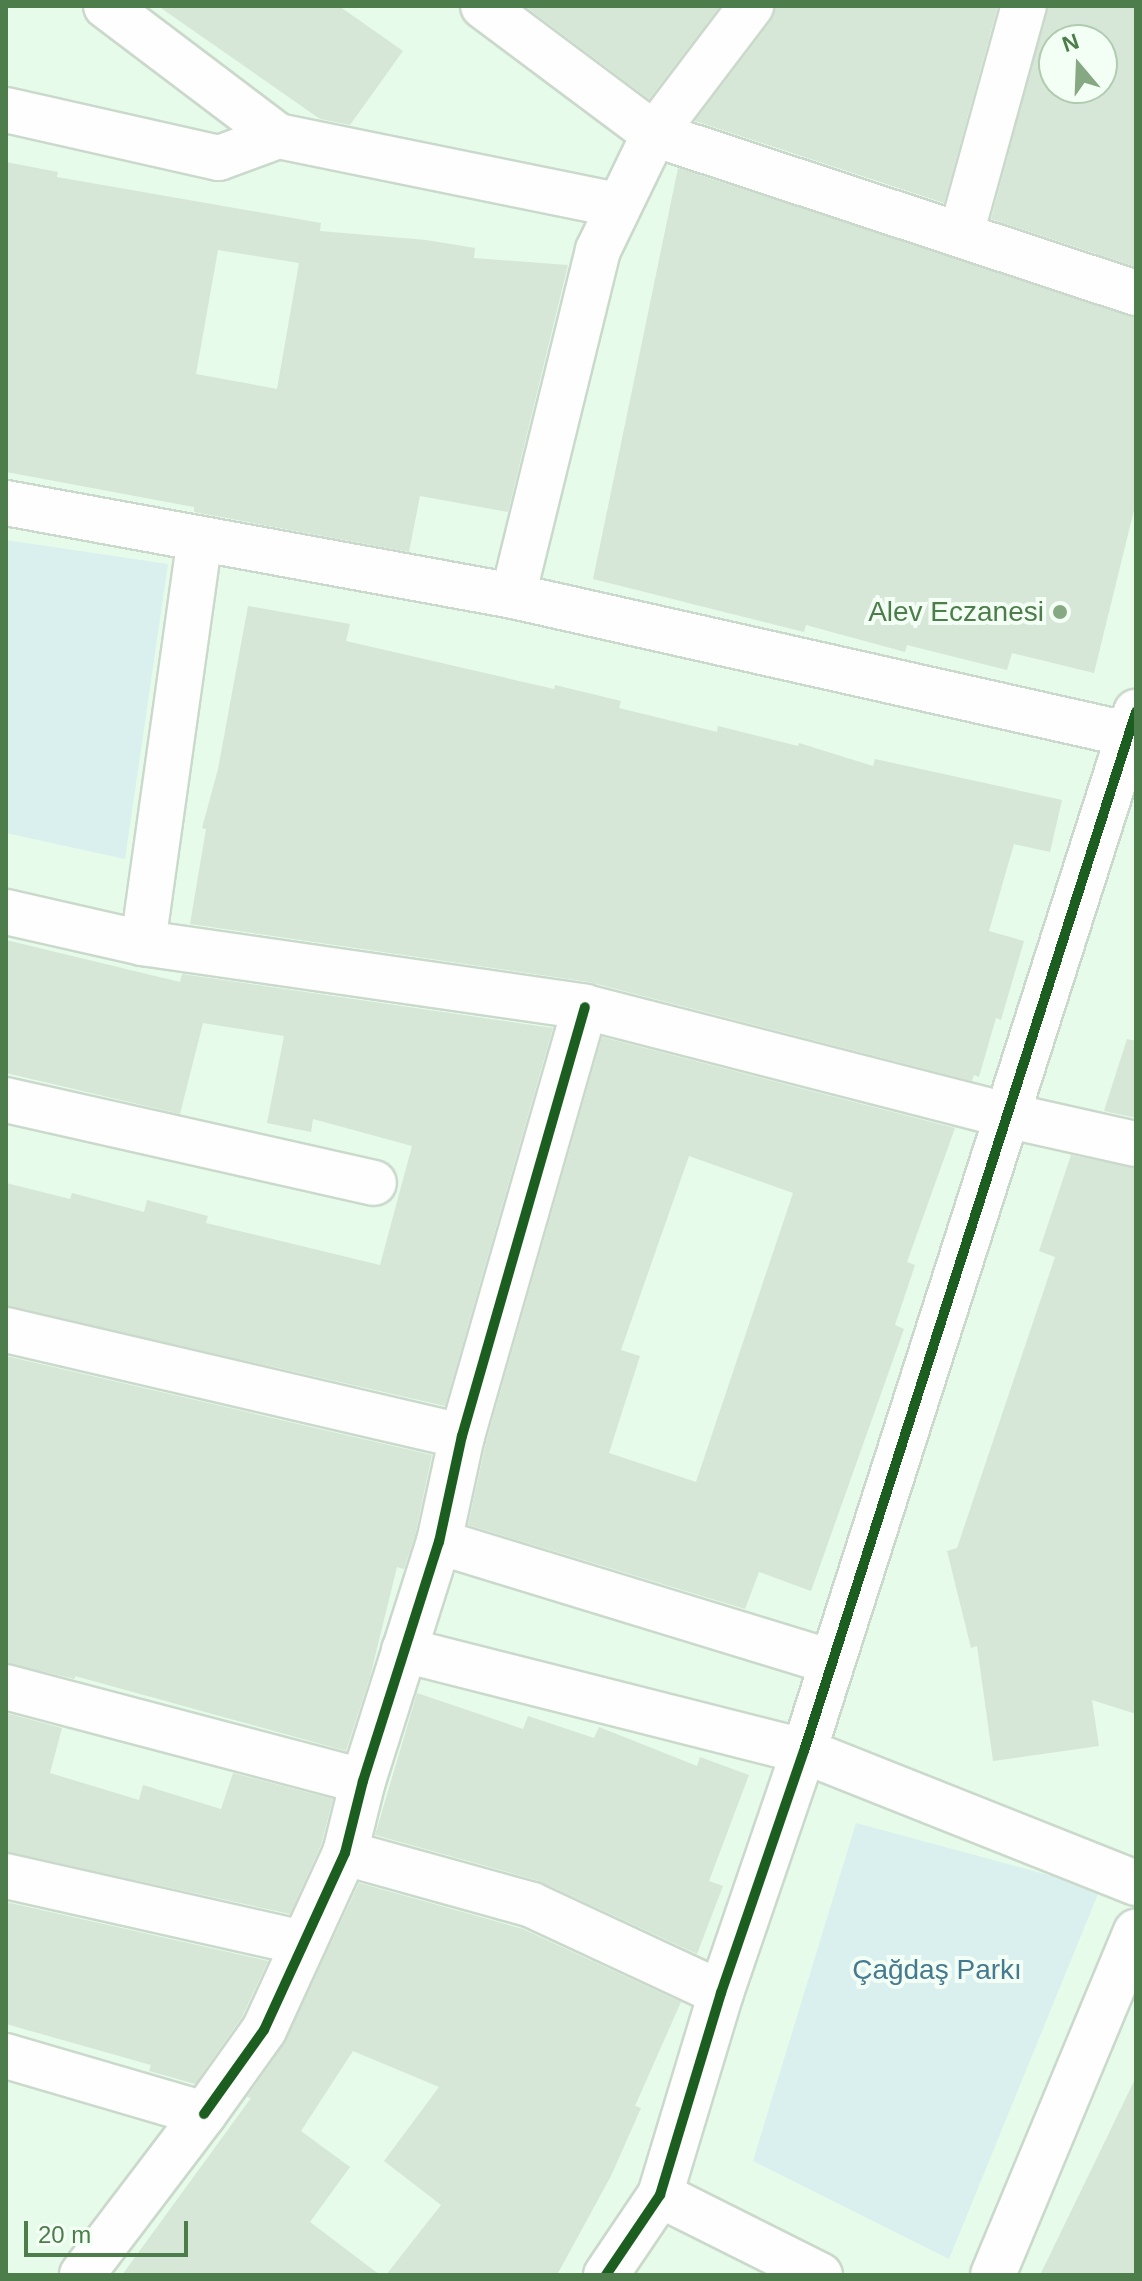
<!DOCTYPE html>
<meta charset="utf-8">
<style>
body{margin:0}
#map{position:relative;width:1142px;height:2281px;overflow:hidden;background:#effaf1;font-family:Helvetica,sans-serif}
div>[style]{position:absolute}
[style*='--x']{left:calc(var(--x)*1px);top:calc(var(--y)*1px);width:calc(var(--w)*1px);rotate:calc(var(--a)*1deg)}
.residential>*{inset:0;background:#e6fbe9}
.green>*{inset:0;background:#d9f0ef}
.building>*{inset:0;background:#d6e7d7}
.roads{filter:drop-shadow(2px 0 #cad9cb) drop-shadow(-2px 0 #cad9cb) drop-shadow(0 2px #cad9cb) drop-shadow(0 -2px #cad9cb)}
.minor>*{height:44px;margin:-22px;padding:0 22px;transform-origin:22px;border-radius:22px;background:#fdfefd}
.cycleway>*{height:10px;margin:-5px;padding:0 5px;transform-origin:5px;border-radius:5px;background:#1b5e20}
.dots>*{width:22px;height:22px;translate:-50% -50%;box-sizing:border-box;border:4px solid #f3fff5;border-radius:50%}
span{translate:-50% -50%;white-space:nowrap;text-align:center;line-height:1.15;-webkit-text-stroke:8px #f3fff5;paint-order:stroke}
.poi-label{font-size:28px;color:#4d7d4a}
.right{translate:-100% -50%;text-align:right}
.park-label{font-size:28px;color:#467a90}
.frame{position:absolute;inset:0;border:8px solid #4d7d4a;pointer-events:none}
.north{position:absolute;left:1038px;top:24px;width:80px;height:80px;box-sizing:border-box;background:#f3fff5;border:2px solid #b1cbb1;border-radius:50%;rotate:341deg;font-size:22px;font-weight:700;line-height:32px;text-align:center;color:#4d7d4a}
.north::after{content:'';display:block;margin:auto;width:28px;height:36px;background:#86a984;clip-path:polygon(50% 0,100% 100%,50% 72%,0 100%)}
.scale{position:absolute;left:24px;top:2221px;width:164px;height:36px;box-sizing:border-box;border:4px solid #4d7d4a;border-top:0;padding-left:10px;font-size:24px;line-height:28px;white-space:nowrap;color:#4d7d4a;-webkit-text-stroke:6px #f3fff5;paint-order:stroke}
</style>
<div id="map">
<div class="residential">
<i style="clip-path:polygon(evenodd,6px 6px,1136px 6px,1136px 2275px,6px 2275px,6px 833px,124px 858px,168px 564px,6px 540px,6px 6px,1054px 40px,1102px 40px,1102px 88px,1054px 88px,1054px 40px)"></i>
</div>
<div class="green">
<i style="clip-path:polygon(6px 540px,168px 564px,125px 859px,6px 833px)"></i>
<i style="clip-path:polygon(856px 1823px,1100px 1889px,949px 2259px,753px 2161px)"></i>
</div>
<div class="building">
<i style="clip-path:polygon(158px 6px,339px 6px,403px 51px,350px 125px,320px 119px)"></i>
<i style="clip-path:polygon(525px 6px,720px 6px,649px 99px)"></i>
<i style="clip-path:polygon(775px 6px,998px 6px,944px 203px,695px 121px,771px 21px)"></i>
<i style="clip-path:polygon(evenodd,1048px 6px,1136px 6px,1136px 267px,991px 219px,1048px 6px,1054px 40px,1102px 40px,1102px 88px,1054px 88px,1054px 40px)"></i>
<i style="clip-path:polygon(evenodd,6px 162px,58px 172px,57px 177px,321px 223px,320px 231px,426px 240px,475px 248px,474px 258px,568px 265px,508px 512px,420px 496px,409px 552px,194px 512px,194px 507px,6px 472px,6px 162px,218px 250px,299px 263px,277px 389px,196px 374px,218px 250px)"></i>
<i style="clip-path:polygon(678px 168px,1136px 317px,1136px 502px,1094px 673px,1012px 653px,1007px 670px,907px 645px,905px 652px,806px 625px,804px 632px,593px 579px)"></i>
<i style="clip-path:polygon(248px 606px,350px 624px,346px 641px,554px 689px,555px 685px,621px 701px,619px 708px,717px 732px,718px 726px,798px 746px,799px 743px,873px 766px,875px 759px,1062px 800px,1050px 852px,1014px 844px,989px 931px,1024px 941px,1001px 1020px,996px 1018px,979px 1077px,974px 1075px,972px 1081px,589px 982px,190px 924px,206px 829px,202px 828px,218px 769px)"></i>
<i style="clip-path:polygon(6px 940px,180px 982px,182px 974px,553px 1028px,445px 1406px,6px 1306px,6px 1183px,70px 1199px,72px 1193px,144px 1212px,147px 1200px,208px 1216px,206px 1223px,380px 1265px,412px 1146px,313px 1119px,311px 1132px,267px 1123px,284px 1036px,203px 1023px,180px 1114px,6px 1073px)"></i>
<i style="clip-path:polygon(evenodd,602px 1037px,955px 1128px,907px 1262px,915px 1265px,895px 1325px,904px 1329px,811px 1591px,759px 1572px,745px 1609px,468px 1525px,486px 1442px,602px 1037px,689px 1156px,793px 1193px,696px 1482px,609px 1453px,640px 1356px,621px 1350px,689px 1156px)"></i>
<i style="clip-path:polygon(1127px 1039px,1136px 1041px,1136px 1118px,1104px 1111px)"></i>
<i style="clip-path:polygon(1071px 1155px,1136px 1168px,1136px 1714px,1092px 1700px,1099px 1746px,993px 1761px,977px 1646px,971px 1648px,947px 1551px,957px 1548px,1055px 1257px,1039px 1251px)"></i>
<i style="clip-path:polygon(6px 1356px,432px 1455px,415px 1536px,404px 1569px,397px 1567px,370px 1677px,346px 1751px,75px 1676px,75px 1679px,6px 1663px)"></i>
<i style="clip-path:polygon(417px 1693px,523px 1729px,528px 1716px,594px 1738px,599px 1727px,697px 1766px,700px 1757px,749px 1775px,709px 1881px,723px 1886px,697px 1954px,539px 1881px,375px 1835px)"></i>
<i style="clip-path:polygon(6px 1713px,62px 1728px,50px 1773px,139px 1800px,143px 1785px,221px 1809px,233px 1773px,333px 1799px,321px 1845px,290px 1914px,6px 1852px)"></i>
<i style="clip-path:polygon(359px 1883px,523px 1929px,681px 2002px,635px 2106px,641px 2108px,611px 2176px,557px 2275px,386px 2275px,441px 2205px,384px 2161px,439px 2087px,353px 2051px,301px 2131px,350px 2167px,310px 2222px,380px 2275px,122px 2275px,251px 2098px,247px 2097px,284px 2044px)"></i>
<i style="clip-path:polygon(6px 1902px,268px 1961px,242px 2017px,195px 2084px,149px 2071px,151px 2065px,6px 2024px)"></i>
<i style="clip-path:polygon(1136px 2077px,1136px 2275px,1040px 2275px,1093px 2166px)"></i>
</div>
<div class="roads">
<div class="minor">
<i style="--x:106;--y:6;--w:216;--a:37.1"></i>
<i style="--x:278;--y:136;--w:346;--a:11.5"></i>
<i style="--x:483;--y:6;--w:214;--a:36.8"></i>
<i style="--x:654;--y:134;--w:508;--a:18.26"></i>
<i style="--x:6;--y:110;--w:218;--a:12.7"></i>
<i style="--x:219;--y:158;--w:63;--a:-20.4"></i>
<i style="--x:961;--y:234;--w:237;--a:-74.6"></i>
<i style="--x:6;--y:503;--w:515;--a:10.39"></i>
<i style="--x:513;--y:596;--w:639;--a:12.67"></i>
<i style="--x:513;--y:596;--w:356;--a:-76.2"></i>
<i style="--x:598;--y:250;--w:129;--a:-64.2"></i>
<i style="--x:654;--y:134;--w:161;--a:-52.8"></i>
<i style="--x:6;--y:912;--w:140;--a:12.8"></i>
<i style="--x:143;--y:943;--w:447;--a:8.2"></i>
<i style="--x:585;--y:1007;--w:435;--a:14.4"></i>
<i style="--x:1006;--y:1115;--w:133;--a:12.6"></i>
<i style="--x:143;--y:943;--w:408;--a:-82"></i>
<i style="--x:6;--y:1100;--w:377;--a:12.7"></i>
<i style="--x:6;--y:1330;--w:468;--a:13.1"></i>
<i style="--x:439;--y:1542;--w:411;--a:17"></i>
<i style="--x:404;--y:1650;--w:413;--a:14.2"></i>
<i style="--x:804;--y:1751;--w:357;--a:21.7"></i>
<i style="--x:6;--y:1687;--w:369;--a:14.8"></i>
<i style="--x:345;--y:1853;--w:194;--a:15.5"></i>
<i style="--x:532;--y:1905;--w:208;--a:25"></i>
<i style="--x:6;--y:1876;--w:305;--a:12.7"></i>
<i style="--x:6;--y:2056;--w:206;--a:16.3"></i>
<i style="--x:204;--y:2114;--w:202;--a:127.2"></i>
<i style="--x:204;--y:2114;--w:103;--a:-54.5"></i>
<i style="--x:264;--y:2030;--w:195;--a:-65.4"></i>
<i style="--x:345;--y:1853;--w:74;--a:-76"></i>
<i style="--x:363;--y:1781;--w:251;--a:-72.4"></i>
<i style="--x:439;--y:1542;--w:108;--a:-77.8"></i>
<i style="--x:462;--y:1436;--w:446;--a:-74"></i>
<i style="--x:660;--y:2195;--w:179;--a:26.6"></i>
<i style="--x:606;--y:2275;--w:97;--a:-56"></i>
<i style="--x:660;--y:2195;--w:211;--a:-73.2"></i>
<i style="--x:721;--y:1993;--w:256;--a:-71.1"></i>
<i style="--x:804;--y:1751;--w:1091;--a:-72.28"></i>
<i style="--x:993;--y:2275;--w:372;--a:-67.4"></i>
</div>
</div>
<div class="cycleway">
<i style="--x:204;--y:2114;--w:103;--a:-54.5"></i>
<i style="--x:264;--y:2030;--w:195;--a:-65.4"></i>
<i style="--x:345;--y:1853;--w:74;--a:-76"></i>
<i style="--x:363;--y:1781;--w:251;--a:-72.4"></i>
<i style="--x:439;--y:1542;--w:108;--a:-77.8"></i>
<i style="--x:462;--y:1436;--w:446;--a:-74"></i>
<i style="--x:606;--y:2275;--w:97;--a:-56"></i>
<i style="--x:660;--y:2195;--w:211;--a:-73.2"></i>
<i style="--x:721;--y:1993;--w:256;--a:-71.1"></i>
<i style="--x:804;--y:1751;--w:1091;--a:-72.28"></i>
</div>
<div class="dots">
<i style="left:1060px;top:612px;background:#86a984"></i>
</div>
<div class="poi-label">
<span class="right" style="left:1044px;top:612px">Alev Eczanesi</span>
</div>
<div class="park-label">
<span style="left:937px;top:1970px">Çağdaş Parkı</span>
</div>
<div class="frame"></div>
<div class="north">N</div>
<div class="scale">20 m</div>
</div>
